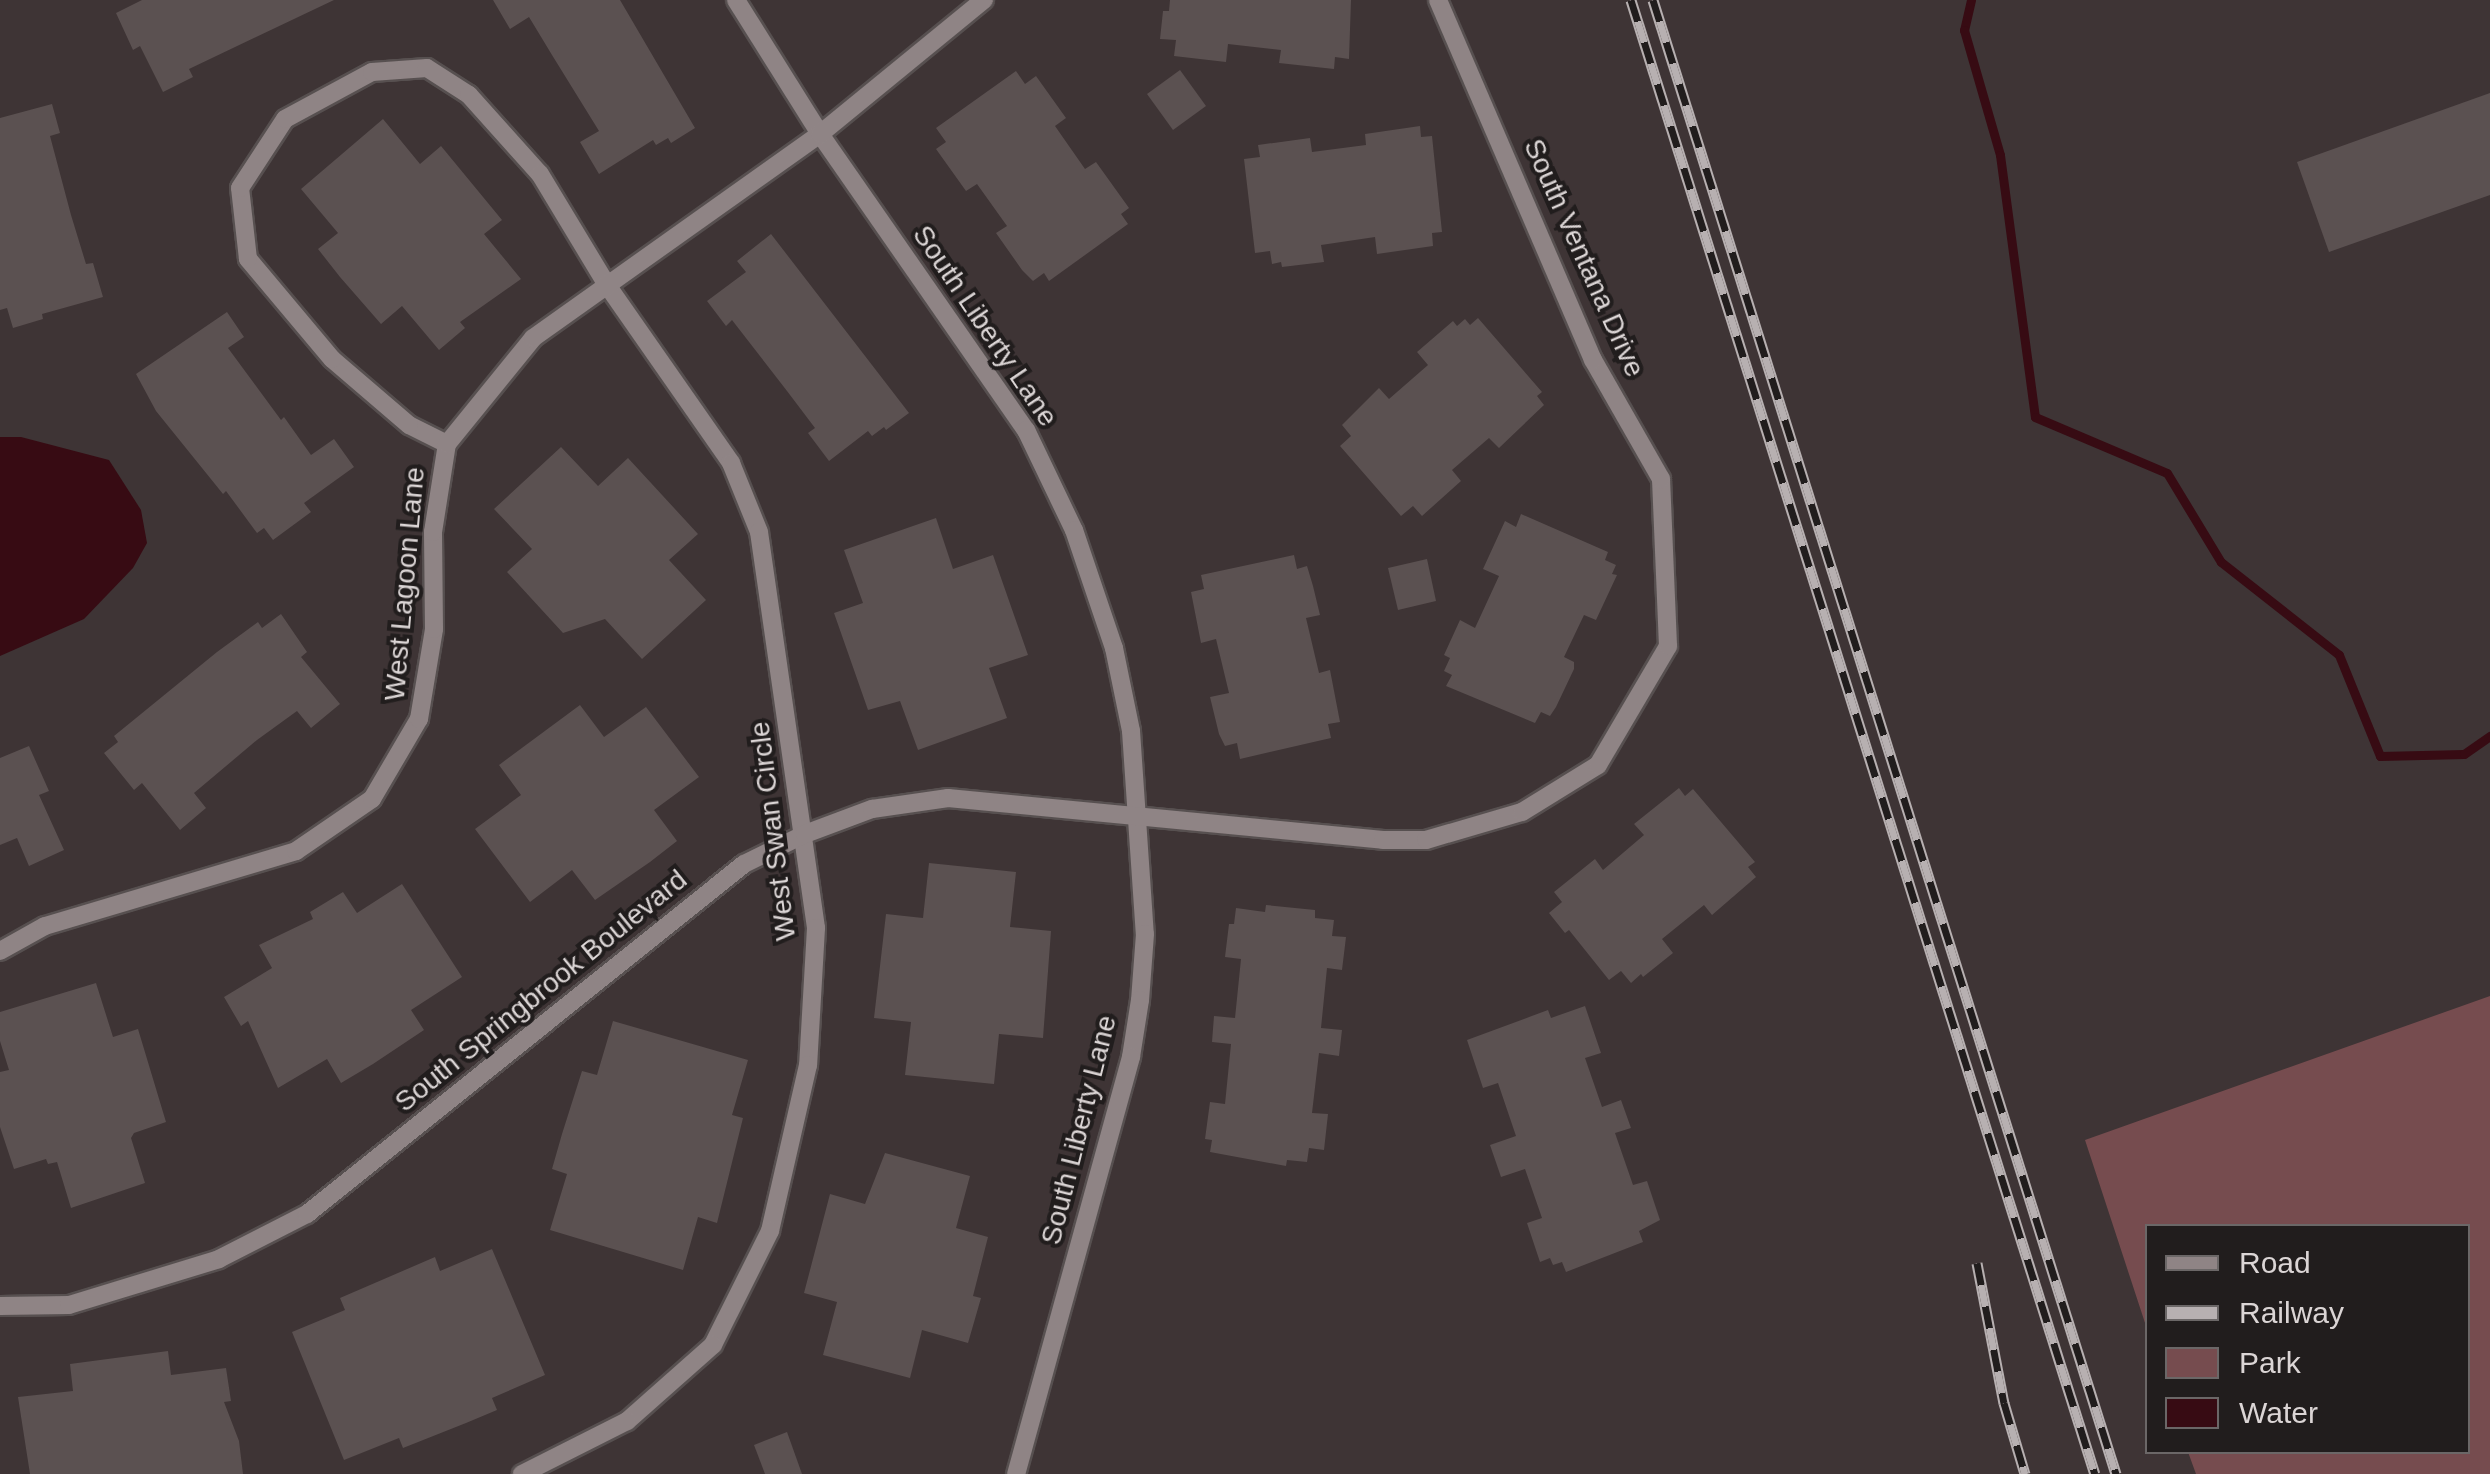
<!DOCTYPE html>
<style>
body{margin:0}
#map{position:relative;width:2490px;height:1474px;overflow:hidden;background:#3e3435;font-family:Helvetica,sans-serif}
div>[style]{position:absolute}
[style*='--x']{left:calc(var(--x)*1px);top:calc(var(--y)*1px);width:calc(var(--w)*1px);rotate:calc(var(--a)*1deg)}
.green>*{inset:0;background:#764c4f}
.water>*{inset:0;background:#370b13}
.stream>*{height:9px;margin:-4.5px;padding:0 4.5px;transform-origin:4.5px;border-radius:4.5px;background:#370b13}
.building>*{inset:0;background:#5b5151}
.roads{filter:drop-shadow(2px 0 #575050) drop-shadow(-2px 0 #575050) drop-shadow(0 2px #575050) drop-shadow(0 -2px #575050)}
.minor>*{height:18px;margin:-9px;padding:0 9px;transform-origin:9px;border-radius:9px;background:#8f8485}
.rail>*{height:11px;margin-top:-5.5px;transform-origin:0;background:repeating-linear-gradient(90deg,#211d1d 0 22px,#b7b0b1 0 44px);box-sizing:border-box;border-block:2px solid #b7b0b1}
span{translate:-50% -50%;white-space:nowrap;text-align:center;line-height:1.15;-webkit-text-stroke:8px #211d1d;paint-order:stroke}
.street-label{font-size:28px;color:#dbd5d5}
.legend{position:absolute;left:2145px;top:1224px;width:325px;height:230px;box-sizing:border-box;background:#211d1d;border:2px solid #6b6767;margin:0;padding:12px 18px;list-style:none;font-size:30px;color:#dbd5d5}
.legend li{display:flex;align-items:center;gap:20px;height:50px}
.legend b{width:50px;border:2px solid #6b6767}
</style>
<div id="map">
<div class="green">
<i style="clip-path:polygon(2490px 996px,2490px 1474px,2196px 1474px,2188px 1452px,2468px 1452px,2468px 1226px,2148px 1226px,2147px 1329px,2085px 1140px)"></i>
</div>
<div class="water">
<i style="clip-path:polygon(21px 437px,109px 460px,141px 510px,147px 543px,133px 568px,84px 619px,0 656px,0 437px)"></i>
</div>
<div class="stream">
<i style="--x:1971;--y:0;--w:31;--a:103"></i>
<i style="--x:1964;--y:30;--w:130;--a:73.9"></i>
<i style="--x:2000;--y:155;--w:264;--a:82.4"></i>
<i style="--x:2035;--y:417;--w:143;--a:23"></i>
<i style="--x:2167;--y:473;--w:104;--a:58.8"></i>
<i style="--x:2221;--y:562;--w:150;--a:38.2"></i>
<i style="--x:2339;--y:655;--w:109;--a:67.9"></i>
<i style="--x:2380;--y:756;--w:84;--a:-1.4"></i>
<i style="--x:2464;--y:754;--w:32;--a:-35"></i>
</div>
<div class="building">
<i style="clip-path:polygon(142px 0,334px 0,189px 69px,193px 77px,163px 92px,140px 46px,133px 50px,116px 13px)"></i>
<i style="clip-path:polygon(493px 0,620px 0,695px 128px,671px 143px,668px 138px,656px 145px,653px 140px,599px 174px,580px 142px,599px 131px,552px 55px,529px 17px,510px 29px)"></i>
<i style="clip-path:polygon(1170px 0,1351px 0,1349px 59px,1335px 57px,1334px 69px,1279px 63px,1281px 50px,1228px 44px,1226px 62px,1174px 56px,1176px 40px,1160px 39px,1163px 11px,1169px 11px)"></i>
<i style="clip-path:polygon(1180px 70px,1206px 106px,1173px 130px,1147px 94px)"></i>
<i style="clip-path:polygon(1016px 71px,1025px 84px,1036px 76px,1066px 118px,1055px 126px,1085px 169px,1096px 162px,1129px 208px,1121px 214px,1128px 224px,1049px 281px,1044px 273px,1033px 281px,1022px 270px,996px 233px,1007px 226px,977px 184px,966px 191px,936px 149px,946px 142px,936px 128px)"></i>
<i style="clip-path:polygon(2490px 93px,2490px 195px,2329px 252px,2297px 162px)"></i>
<i style="clip-path:polygon(52px 104px,60px 133px,50px 136px,71px 215px,86px 264px,93px 263px,103px 297px,42px 314px,43px 319px,13px 328px,7px 308px,0 310px,0 118px)"></i>
<i style="clip-path:polygon(383px 119px,420px 164px,441px 146px,502px 220px,484px 234px,521px 279px,460px 322px,465px 328px,439px 350px,402px 306px,381px 324px,340px 277px,318px 249px,338px 233px,301px 189px)"></i>
<i style="clip-path:polygon(1420px 126px,1421px 137px,1432px 136px,1435px 165px,1442px 232px,1432px 233px,1433px 246px,1377px 254px,1375px 237px,1321px 245px,1324px 262px,1282px 267px,1281px 262px,1272px 264px,1270px 251px,1255px 253px,1244px 159px,1260px 157px,1258px 145px,1310px 138px,1312px 152px,1366px 145px,1365px 134px)"></i>
<i style="clip-path:polygon(771px 234px,909px 413px,886px 430px,884px 427px,872px 436px,868px 431px,829px 461px,808px 433px,815px 428px,787px 391px,732px 320px,726px 326px,707px 301px,746px 272px,737px 261px)"></i>
<i style="clip-path:polygon(227px 312px,244px 337px,228px 348px,281px 420px,284px 417px,311px 455px,334px 439px,354px 467px,304px 503px,311px 512px,273px 540px,264px 528px,257px 533px,226px 491px,223px 494px,156px 411px,136px 374px)"></i>
<i style="clip-path:polygon(1478px 318px,1542px 392px,1537px 396px,1544px 405px,1499px 448px,1489px 438px,1452px 470px,1461px 481px,1422px 516px,1413px 506px,1401px 516px,1340px 446px,1351px 436px,1342px 425px,1379px 388px,1389px 399px,1428px 365px,1417px 352px,1453px 321px,1457px 326px,1465px 319px,1470px 325px)"></i>
<i style="clip-path:polygon(561px 447px,598px 486px,628px 458px,698px 534px,669px 560px,706px 600px,642px 659px,605px 619px,563px 633px,507px 572px,532px 549px,494px 509px)"></i>
<i style="clip-path:polygon(1521px 514px,1608px 552px,1605px 560px,1616px 565px,1612px 574px,1617px 575px,1596px 620px,1584px 615px,1564px 657px,1574px 662px,1574px 669px,1556px 707px,1550px 716px,1541px 712px,1535px 723px,1446px 686px,1452px 675px,1444px 671px,1450px 658px,1444px 655px,1460px 620px,1475px 628px,1499px 576px,1483px 569px,1505px 521px,1516px 527px)"></i>
<i style="clip-path:polygon(936px 518px,953px 569px,993px 555px,1028px 655px,989px 668px,1007px 718px,918px 750px,900px 701px,868px 710px,834px 613px,863px 603px,844px 550px)"></i>
<i style="clip-path:polygon(1294px 555px,1297px 569px,1307px 566px,1313px 586px,1320px 615px,1306px 618px,1319px 673px,1330px 670px,1340px 722px,1328px 724px,1331px 738px,1240px 759px,1237px 743px,1225px 746px,1219px 734px,1210px 697px,1229px 693px,1216px 639px,1201px 643px,1191px 592px,1204px 589px,1201px 575px)"></i>
<i style="clip-path:polygon(1427px 559px,1436px 601px,1398px 610px,1388px 568px)"></i>
<i style="clip-path:polygon(281px 614px,307px 652px,301px 657px,340px 704px,311px 728px,297px 711px,257px 740px,194px 793px,206px 808px,180px 830px,142px 783px,134px 790px,104px 753px,118px 742px,114px 736px,217px 652px,258px 622px,262px 628px)"></i>
<i style="clip-path:polygon(580px 705px,604px 737px,646px 707px,699px 777px,654px 810px,677px 841px,650px 862px,595px 900px,572px 870px,530px 902px,475px 829px,521px 795px,499px 765px)"></i>
<i style="clip-path:polygon(29px 746px,49px 791px,39px 795px,64px 850px,29px 866px,17px 838px,0 845px,0 758px)"></i>
<i style="clip-path:polygon(1679px 788px,1685px 796px,1693px 789px,1755px 862px,1748px 867px,1756px 877px,1712px 915px,1704px 905px,1662px 939px,1673px 953px,1643px 977px,1641px 974px,1631px 983px,1621px 971px,1609px 980px,1569px 930px,1565px 933px,1549px 913px,1562px 902px,1554px 892px,1595px 859px,1603px 870px,1644px 835px,1634px 824px)"></i>
<i style="clip-path:polygon(929px 863px,1016px 872px,1010px 927px,1051px 931px,1043px 1038px,999px 1034px,994px 1084px,905px 1075px,911px 1022px,874px 1018px,886px 914px,923px 918px)"></i>
<i style="clip-path:polygon(402px 884px,462px 977px,411px 1010px,424px 1030px,373px 1064px,341px 1083px,327px 1059px,278px 1088px,248px 1021px,241px 1026px,224px 997px,272px 968px,259px 945px,313px 919px,310px 912px,343px 892px,357px 913px)"></i>
<i style="clip-path:polygon(1266px 905px,1315px 910px,1315px 918px,1334px 920px,1332px 936px,1346px 937px,1342px 970px,1327px 968px,1321px 1028px,1342px 1030px,1339px 1056px,1319px 1053px,1312px 1113px,1328px 1114px,1324px 1150px,1309px 1148px,1307px 1162px,1287px 1160px,1286px 1166px,1210px 1152px,1212px 1140px,1205px 1139px,1210px 1102px,1225px 1104px,1231px 1044px,1212px 1042px,1214px 1016px,1235px 1018px,1241px 959px,1225px 957px,1229px 924px,1234px 924px,1236px 908px,1265px 912px)"></i>
<i style="clip-path:polygon(96px 983px,113px 1037px,138px 1029px,166px 1122px,134px 1133px,131px 1138px,145px 1183px,71px 1208px,57px 1162px,48px 1164px,46px 1159px,14px 1169px,0 1127px,0 1072px,9px 1070px,0 1041px,0 1012px)"></i>
<i style="clip-path:polygon(1585px 1006px,1601px 1053px,1585px 1058px,1602px 1107px,1621px 1100px,1631px 1128px,1615px 1133px,1633px 1185px,1647px 1181px,1660px 1220px,1639px 1231px,1643px 1242px,1566px 1272px,1562px 1262px,1553px 1265px,1550px 1258px,1540px 1262px,1527px 1223px,1542px 1218px,1525px 1169px,1501px 1177px,1490px 1145px,1516px 1136px,1498px 1083px,1483px 1088px,1467px 1040px,1548px 1010px,1551px 1018px)"></i>
<i style="clip-path:polygon(613px 1021px,748px 1060px,732px 1115px,743px 1118px,717px 1223px,698px 1217px,683px 1270px,550px 1230px,567px 1174px,552px 1169px,562px 1134px,582px 1071px,597px 1075px)"></i>
<i style="clip-path:polygon(885px 1153px,970px 1176px,956px 1228px,988px 1237px,973px 1296px,981px 1298px,968px 1343px,922px 1330px,910px 1378px,823px 1355px,837px 1302px,804px 1293px,830px 1194px,865px 1204px)"></i>
<i style="clip-path:polygon(492px 1249px,545px 1375px,492px 1398px,497px 1410px,466px 1423px,403px 1448px,399px 1438px,344px 1460px,292px 1332px,345px 1310px,340px 1298px,435px 1257px,440px 1271px)"></i>
<i style="clip-path:polygon(168px 1351px,171px 1375px,226px 1368px,231px 1401px,224px 1402px,239px 1441px,243px 1474px,30px 1474px,18px 1397px,73px 1391px,70px 1364px)"></i>
<i style="clip-path:polygon(787px 1432px,802px 1474px,765px 1474px,754px 1445px)"></i>
</div>
<div class="roads">
<div class="minor">
<i style="--x:736;--y:0;--w:158;--a:57.9"></i>
<i style="--x:820;--y:134;--w:361;--a:55.2"></i>
<i style="--x:1026;--y:430;--w:111;--a:64.4"></i>
<i style="--x:1074;--y:530;--w:125;--a:71.3"></i>
<i style="--x:1114;--y:648;--w:85;--a:78.4"></i>
<i style="--x:1131;--y:731;--w:203;--a:86.1"></i>
<i style="--x:1145;--y:934;--w:66;--a:94.3"></i>
<i style="--x:1140;--y:1000;--w:58;--a:99"></i>
<i style="--x:1131;--y:1057;--w:433;--a:105.4"></i>
<i style="--x:447;--y:444;--w:42;--a:-153.4"></i>
<i style="--x:409;--y:425;--w:101;--a:-139.4"></i>
<i style="--x:332;--y:359;--w:131;--a:-130"></i>
<i style="--x:248;--y:259;--w:71;--a:-96.4"></i>
<i style="--x:240;--y:188;--w:82;--a:-56.9"></i>
<i style="--x:285;--y:119;--w:99;--a:-28.4"></i>
<i style="--x:372;--y:72;--w:55;--a:-4.2"></i>
<i style="--x:427;--y:68;--w:50;--a:32.7"></i>
<i style="--x:469;--y:95;--w:106;--a:48.1"></i>
<i style="--x:540;--y:174;--w:130;--a:58.9"></i>
<i style="--x:607;--y:285;--w:217;--a:55.1"></i>
<i style="--x:731;--y:463;--w:74;--a:67.9"></i>
<i style="--x:759;--y:532;--w:400;--a:81.8"></i>
<i style="--x:816;--y:928;--w:137;--a:93.3"></i>
<i style="--x:808;--y:1065;--w:170;--a:102.9"></i>
<i style="--x:770;--y:1231;--w:127;--a:116.6"></i>
<i style="--x:713;--y:1345;--w:115;--a:138.5"></i>
<i style="--x:627;--y:1421;--w:118;--a:153.2"></i>
<i style="--x:0;--y:951;--w:51;--a:-29.1"></i>
<i style="--x:45;--y:926;--w:262;--a:-16.6"></i>
<i style="--x:296;--y:851;--w:92;--a:-34.4"></i>
<i style="--x:372;--y:799;--w:93;--a:-59.6"></i>
<i style="--x:419;--y:719;--w:91;--a:-80.5"></i>
<i style="--x:434;--y:629;--w:97;--a:-90.6"></i>
<i style="--x:433;--y:532;--w:89;--a:-81"></i>
<i style="--x:447;--y:444;--w:136;--a:-50.9"></i>
<i style="--x:533;--y:338;--w:352;--a:-35.4"></i>
<i style="--x:820;--y:134;--w:212;--a:-39.3"></i>
<i style="--x:0;--y:1306;--w:69;--a:-0.8"></i>
<i style="--x:69;--y:1305;--w:157;--a:-17"></i>
<i style="--x:219;--y:1259;--w:99;--a:-27.1"></i>
<i style="--x:307;--y:1214;--w:560;--a:-38.69"></i>
<i style="--x:744;--y:864;--w:68;--a:-26.2"></i>
<i style="--x:805;--y:834;--w:72;--a:-20.5"></i>
<i style="--x:872;--y:809;--w:77;--a:-8.2"></i>
<i style="--x:948;--y:798;--w:437;--a:5.5"></i>
<i style="--x:1383;--y:840;--w:43;--a:0"></i>
<i style="--x:1426;--y:840;--w:100;--a:-16.3"></i>
<i style="--x:1522;--y:812;--w:89;--a:-31.7"></i>
<i style="--x:1598;--y:765;--w:138;--a:-59.5"></i>
<i style="--x:1668;--y:646;--w:167;--a:-92.4"></i>
<i style="--x:1661;--y:479;--w:137;--a:-119.7"></i>
<i style="--x:1593;--y:360;--w:392;--a:-113.3"></i>
</div>
</div>
<div class="rail">
<i style="--x:1631;--y:0;--w:1545;--a:72.53"></i>
<i style="--x:1653;--y:0;--w:1545;--a:72.56"></i>
<i style="--x:1977;--y:1263;--w:143;--a:79.1"></i>
<i style="--x:2004;--y:1403;--w:74;--a:73.5"></i>
</div>
<div class="street-label">
<span style="left:1584px;top:258px;rotate:66deg">South Ventana Drive</span>
<span style="left:985px;top:326px;rotate:56deg">South Liberty Lane</span>
<span style="left:405px;top:584px;rotate:-85deg">West Lagoon Lane</span>
<span style="left:773px;top:831px;rotate:-97deg">West Swan Circle</span>
<span style="left:541px;top:991px;rotate:-39deg">South Springbrook Boulevard</span>
<span style="left:1079px;top:1130px;rotate:-76deg">South Liberty Lane</span>
</div>
<ul class="legend">
<li><b style="height:12px;background:#8f8485"></b>Road</li>
<li><b style="height:12px;background:#b7b0b1"></b>Railway</li>
<li><b style="height:28px;background:#764c4f"></b>Park</li>
<li><b style="height:28px;background:#370b13"></b>Water</li>
</ul>
</div>
